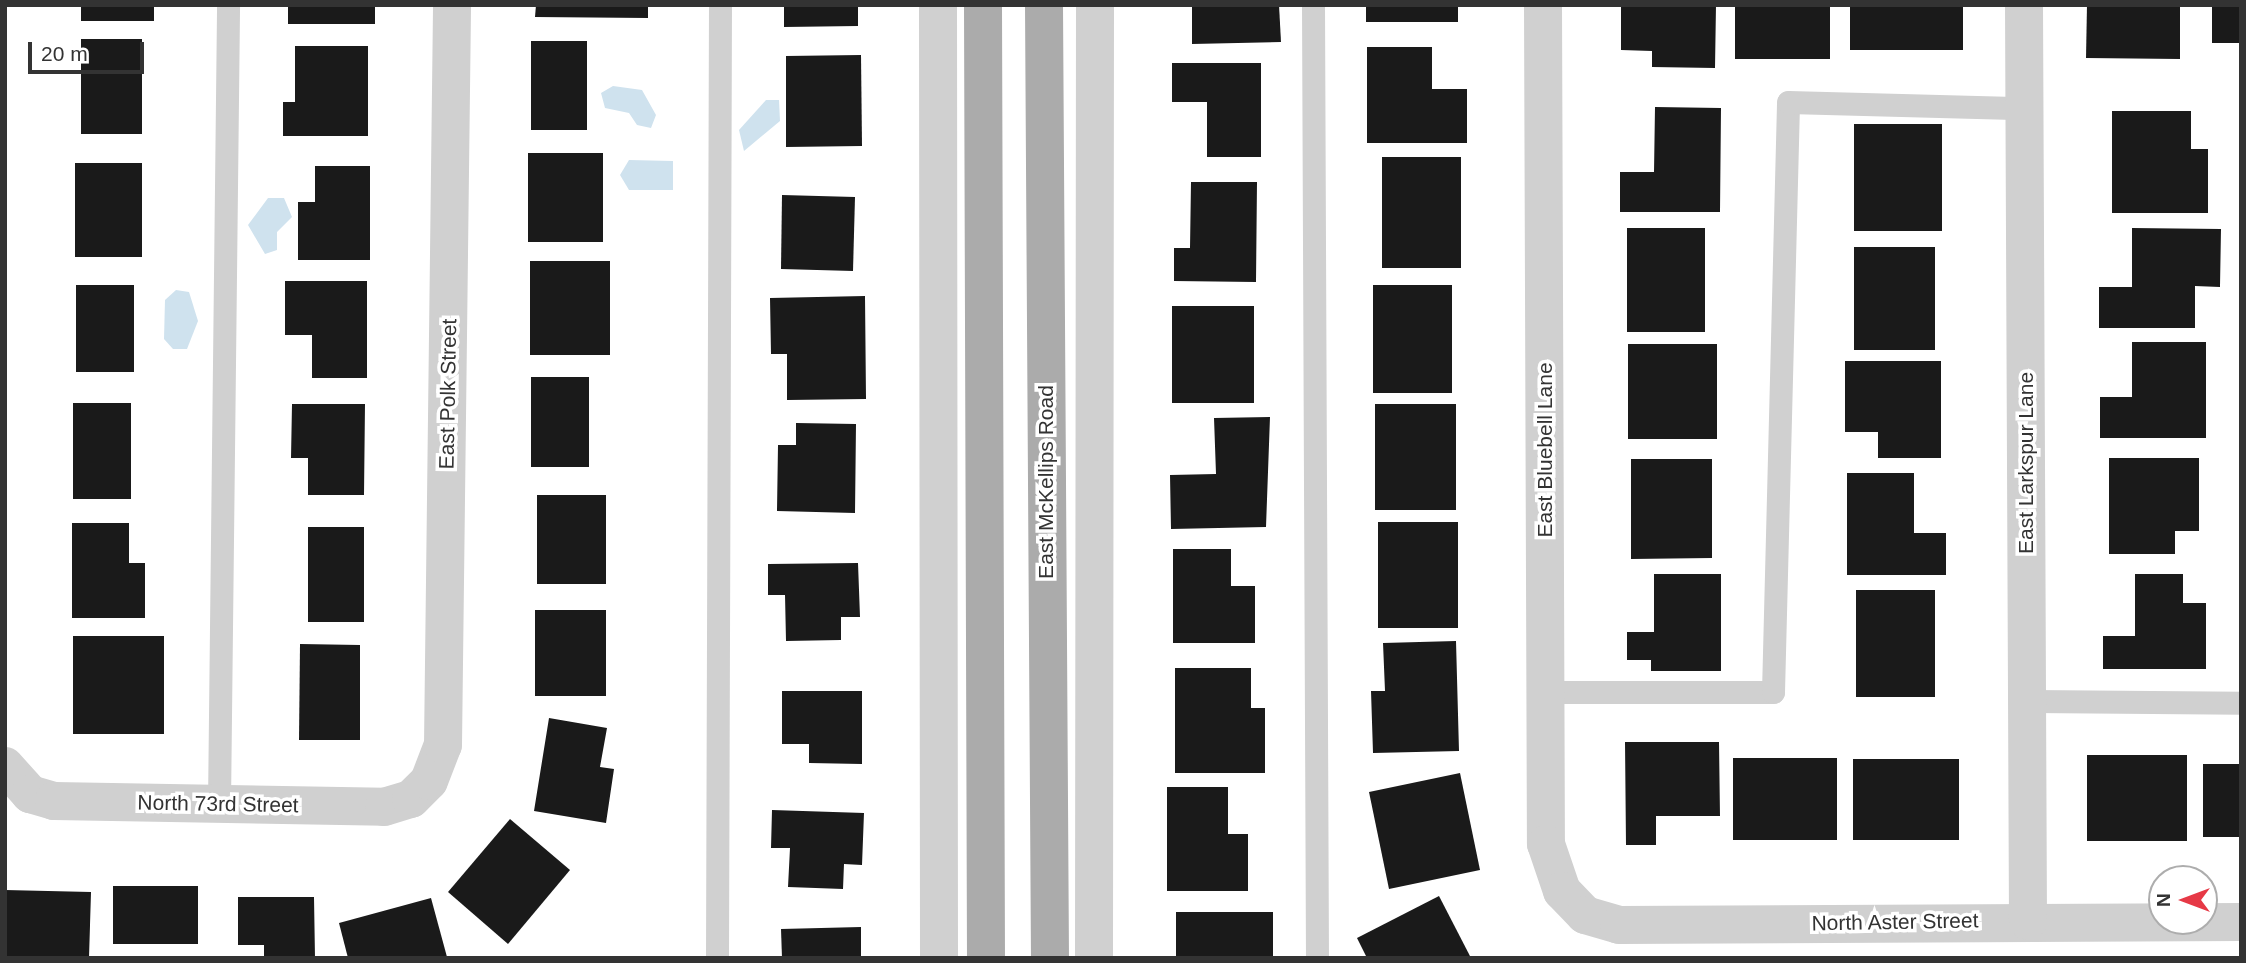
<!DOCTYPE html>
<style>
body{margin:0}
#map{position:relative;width:2246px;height:963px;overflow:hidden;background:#fff;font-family:Arial,sans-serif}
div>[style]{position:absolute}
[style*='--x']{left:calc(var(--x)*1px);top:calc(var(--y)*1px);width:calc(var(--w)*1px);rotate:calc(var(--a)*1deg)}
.water>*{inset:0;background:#cfe2ee}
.building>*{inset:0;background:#1a1a1a}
.service>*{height:23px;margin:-11.5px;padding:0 11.5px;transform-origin:11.5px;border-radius:11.5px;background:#d0d0d0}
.minor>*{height:38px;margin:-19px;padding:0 19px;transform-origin:19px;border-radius:19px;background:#d0d0d0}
.primary>*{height:38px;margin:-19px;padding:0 19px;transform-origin:19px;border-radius:19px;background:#ababab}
span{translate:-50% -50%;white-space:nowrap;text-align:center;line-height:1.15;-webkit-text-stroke:7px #fff;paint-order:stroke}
.street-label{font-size:21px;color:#333}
.frame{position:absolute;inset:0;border:7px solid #333;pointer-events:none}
.north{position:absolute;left:2148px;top:865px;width:70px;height:70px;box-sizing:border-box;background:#fff;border:2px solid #adadad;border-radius:50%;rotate:270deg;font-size:19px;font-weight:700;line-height:28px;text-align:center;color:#333}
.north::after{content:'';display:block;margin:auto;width:24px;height:32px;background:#e63946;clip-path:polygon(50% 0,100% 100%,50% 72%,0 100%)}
.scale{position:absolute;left:28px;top:42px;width:116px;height:32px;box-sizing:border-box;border:4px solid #333;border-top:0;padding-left:9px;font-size:21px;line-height:24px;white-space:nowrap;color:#333;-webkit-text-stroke:5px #fff;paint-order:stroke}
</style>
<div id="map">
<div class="water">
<i style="clip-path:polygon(613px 86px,642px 90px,656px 115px,651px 128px,637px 125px,629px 113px,605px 108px,601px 93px)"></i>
<i style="clip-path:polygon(766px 100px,779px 100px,780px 121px,744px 151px,739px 130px)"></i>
<i style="clip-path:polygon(629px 160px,673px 161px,673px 190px,629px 190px,620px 175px)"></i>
<i style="clip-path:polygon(268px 198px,284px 198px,292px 217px,277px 232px,277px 250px,265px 254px,248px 225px)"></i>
<i style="clip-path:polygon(176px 290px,189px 292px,198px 321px,187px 349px,173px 349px,164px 339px,165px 300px)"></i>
</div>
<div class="building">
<i style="clip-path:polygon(81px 5px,154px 5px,154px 21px,81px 21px)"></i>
<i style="clip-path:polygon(288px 5px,375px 5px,375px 24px,288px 24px)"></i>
<i style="clip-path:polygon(536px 5px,648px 5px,648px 18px,535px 17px)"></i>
<i style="clip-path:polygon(784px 5px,858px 5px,858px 26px,784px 27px)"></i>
<i style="clip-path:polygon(1192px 5px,1279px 5px,1281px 42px,1192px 44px)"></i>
<i style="clip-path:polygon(1366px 5px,1458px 5px,1458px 22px,1366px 22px)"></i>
<i style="clip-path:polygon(1621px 5px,1716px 5px,1715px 68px,1652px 67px,1652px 51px,1621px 50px)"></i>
<i style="clip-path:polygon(1735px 5px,1830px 5px,1830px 59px,1735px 59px)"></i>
<i style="clip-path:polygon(1850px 5px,1963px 5px,1963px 50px,1850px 50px)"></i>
<i style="clip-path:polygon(2087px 5px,2180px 5px,2180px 59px,2086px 58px)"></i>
<i style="clip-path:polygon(2212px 5px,2241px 5px,2241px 43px,2212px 43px)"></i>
<i style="clip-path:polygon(81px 39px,142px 39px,142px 134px,81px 134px)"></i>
<i style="clip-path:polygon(531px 41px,587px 41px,587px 130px,531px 130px)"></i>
<i style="clip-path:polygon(295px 46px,368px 46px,368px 136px,283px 136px,283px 102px,295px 102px)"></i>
<i style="clip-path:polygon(1367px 47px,1432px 47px,1432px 89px,1467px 89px,1467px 143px,1367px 143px)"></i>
<i style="clip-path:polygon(861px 55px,862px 146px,786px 147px,786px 56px)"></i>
<i style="clip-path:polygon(1172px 63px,1261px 63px,1261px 157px,1207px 157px,1207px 102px,1172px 102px)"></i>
<i style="clip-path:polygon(1655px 107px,1721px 108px,1720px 212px,1620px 212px,1620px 172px,1654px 172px)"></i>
<i style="clip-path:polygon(2112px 111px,2191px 111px,2191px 149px,2208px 149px,2208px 213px,2112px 213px)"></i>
<i style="clip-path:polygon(1854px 124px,1942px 124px,1942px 231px,1854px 231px)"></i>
<i style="clip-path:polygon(528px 153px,603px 153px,603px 242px,528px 242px)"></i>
<i style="clip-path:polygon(1382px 157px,1461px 157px,1461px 268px,1382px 268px)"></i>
<i style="clip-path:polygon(75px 163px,142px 163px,142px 257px,75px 257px)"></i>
<i style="clip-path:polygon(315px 166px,370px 166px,370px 260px,298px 260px,298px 202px,315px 202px)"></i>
<i style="clip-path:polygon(1191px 182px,1257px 182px,1256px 282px,1174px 281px,1174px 248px,1190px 248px)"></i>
<i style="clip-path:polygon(782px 195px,855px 197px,853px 271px,781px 269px)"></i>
<i style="clip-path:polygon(1627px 228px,1705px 228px,1705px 332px,1627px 332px)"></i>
<i style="clip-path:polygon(2132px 228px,2221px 229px,2220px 287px,2195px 286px,2195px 328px,2099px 328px,2099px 287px,2132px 287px)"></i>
<i style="clip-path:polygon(1854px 247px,1935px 247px,1935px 350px,1854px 350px)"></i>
<i style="clip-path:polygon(530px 261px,610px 261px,610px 355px,530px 355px)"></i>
<i style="clip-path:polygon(285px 281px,367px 281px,367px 378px,312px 378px,312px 335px,285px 335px)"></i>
<i style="clip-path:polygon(76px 285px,134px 285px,134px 372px,76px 372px)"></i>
<i style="clip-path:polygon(1373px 285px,1452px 285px,1452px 393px,1373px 393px)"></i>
<i style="clip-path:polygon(865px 296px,866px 399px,787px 400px,787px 354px,771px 354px,770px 298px)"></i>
<i style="clip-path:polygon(1172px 306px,1254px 306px,1254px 403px,1172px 403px)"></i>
<i style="clip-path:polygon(2132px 342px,2206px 342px,2206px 438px,2100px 438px,2100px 397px,2132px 397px)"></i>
<i style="clip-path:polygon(1628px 344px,1717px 344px,1717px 439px,1628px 439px)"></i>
<i style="clip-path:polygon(1845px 361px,1941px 361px,1941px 458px,1878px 458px,1878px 432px,1845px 432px)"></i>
<i style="clip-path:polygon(531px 377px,589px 377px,589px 467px,531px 467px)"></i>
<i style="clip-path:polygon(73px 403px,131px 403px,131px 499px,73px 499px)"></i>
<i style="clip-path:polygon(292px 404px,365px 404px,364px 495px,308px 495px,308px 458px,291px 458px)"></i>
<i style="clip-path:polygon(1375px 404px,1456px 404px,1456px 510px,1375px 510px)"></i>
<i style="clip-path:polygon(1270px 417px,1266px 527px,1171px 529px,1170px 475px,1216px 474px,1214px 418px)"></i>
<i style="clip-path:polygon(796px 423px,856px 424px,855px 513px,777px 511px,778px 445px,796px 445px)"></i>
<i style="clip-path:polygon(2109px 458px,2199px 458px,2199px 531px,2175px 531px,2175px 554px,2109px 554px)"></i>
<i style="clip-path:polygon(1631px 459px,1712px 459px,1712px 558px,1631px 559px)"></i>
<i style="clip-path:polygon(1847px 473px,1914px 473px,1914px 533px,1946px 533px,1946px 575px,1847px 575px)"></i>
<i style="clip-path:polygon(537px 495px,606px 495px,606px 584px,537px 584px)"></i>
<i style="clip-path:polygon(1378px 522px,1458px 522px,1458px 628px,1378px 628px)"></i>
<i style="clip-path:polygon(72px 523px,129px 523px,129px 563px,145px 563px,145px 618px,72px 618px)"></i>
<i style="clip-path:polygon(308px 527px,364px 527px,364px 622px,308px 622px)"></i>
<i style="clip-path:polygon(1173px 549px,1231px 549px,1231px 586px,1255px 586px,1255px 643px,1173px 643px)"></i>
<i style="clip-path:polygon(858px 563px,860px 617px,841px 617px,841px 640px,786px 641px,785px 595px,768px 595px,768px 564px)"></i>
<i style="clip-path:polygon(1654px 574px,1721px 574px,1721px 671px,1651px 671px,1651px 660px,1627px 660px,1627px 632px,1654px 632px)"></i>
<i style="clip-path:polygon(2135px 574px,2183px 574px,2183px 603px,2206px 603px,2206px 669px,2103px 669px,2103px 636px,2135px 636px)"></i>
<i style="clip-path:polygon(1856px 590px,1935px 590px,1935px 697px,1856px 697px)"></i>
<i style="clip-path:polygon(535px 610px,606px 610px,606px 696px,535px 696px)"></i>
<i style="clip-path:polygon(73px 636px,164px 636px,164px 734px,73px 734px)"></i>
<i style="clip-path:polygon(1456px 641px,1459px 751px,1373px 753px,1371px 691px,1385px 691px,1383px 643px)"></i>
<i style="clip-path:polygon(300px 644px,360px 645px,360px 740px,299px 740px)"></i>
<i style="clip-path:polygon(1175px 668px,1251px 668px,1251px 708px,1265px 708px,1265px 773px,1175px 773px)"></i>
<i style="clip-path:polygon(782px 691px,862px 691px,862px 764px,809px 763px,809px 744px,782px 744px)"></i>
<i style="clip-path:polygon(549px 718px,607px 728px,600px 767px,614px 769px,606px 823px,534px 811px)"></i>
<i style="clip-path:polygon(1625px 742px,1719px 742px,1720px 816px,1656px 816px,1656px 845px,1626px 845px)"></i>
<i style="clip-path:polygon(2087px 755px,2187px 755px,2187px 841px,2087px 841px)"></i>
<i style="clip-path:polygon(1733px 758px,1837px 758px,1837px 840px,1733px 840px)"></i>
<i style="clip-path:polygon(1853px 759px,1959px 759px,1959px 840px,1853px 840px)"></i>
<i style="clip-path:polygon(2203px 764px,2241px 764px,2241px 837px,2203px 837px)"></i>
<i style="clip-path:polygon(1460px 773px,1480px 870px,1389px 889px,1369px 792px)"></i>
<i style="clip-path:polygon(1167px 787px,1228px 787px,1228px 834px,1248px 834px,1248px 891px,1167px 891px)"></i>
<i style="clip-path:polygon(772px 810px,864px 813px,862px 865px,844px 864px,843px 889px,788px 887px,790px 848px,771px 848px)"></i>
<i style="clip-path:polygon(510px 819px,570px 870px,508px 944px,448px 892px)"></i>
<i style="clip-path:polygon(113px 886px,198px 886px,198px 944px,113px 944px)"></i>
<i style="clip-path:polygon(5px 890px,91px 892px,89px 958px,5px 958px)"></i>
<i style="clip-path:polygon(1439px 896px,1471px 958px,1367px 958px,1357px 938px)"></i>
<i style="clip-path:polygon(238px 897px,314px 897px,315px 958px,264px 958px,264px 945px,238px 945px)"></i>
<i style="clip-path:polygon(431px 898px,447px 957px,348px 958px,339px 923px)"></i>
<i style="clip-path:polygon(1176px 912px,1273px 912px,1273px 958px,1176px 958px)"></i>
<i style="clip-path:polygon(861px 927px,861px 958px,782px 958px,781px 929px)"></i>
</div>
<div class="service">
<i style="--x:1313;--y:5;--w:953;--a:89.76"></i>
<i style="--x:1546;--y:692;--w:227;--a:0"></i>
<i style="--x:1773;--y:692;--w:590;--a:-88.54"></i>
<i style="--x:1788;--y:102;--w:236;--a:1.5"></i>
<i style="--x:2027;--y:701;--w:214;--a:0.5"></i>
<i style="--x:219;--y:804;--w:799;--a:-89.35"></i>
<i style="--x:717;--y:958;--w:953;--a:-89.82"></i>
</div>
<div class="minor">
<i style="--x:938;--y:5;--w:953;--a:89.94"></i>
<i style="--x:1543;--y:5;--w:839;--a:89.8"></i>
<i style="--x:1546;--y:844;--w:50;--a:71.2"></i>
<i style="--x:1562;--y:891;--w:33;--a:46"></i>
<i style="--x:1585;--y:915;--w:35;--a:16"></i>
<i style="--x:1619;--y:925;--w:622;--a:-0.28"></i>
<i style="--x:2024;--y:5;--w:916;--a:89.75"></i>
<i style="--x:5;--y:766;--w:38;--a:48"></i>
<i style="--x:30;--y:794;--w:25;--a:16"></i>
<i style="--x:54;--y:801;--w:330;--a:1"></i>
<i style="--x:384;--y:807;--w:28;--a:-17"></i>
<i style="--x:411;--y:799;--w:25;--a:-45"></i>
<i style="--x:429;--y:781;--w:39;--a:-69"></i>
<i style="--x:443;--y:745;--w:740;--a:-89.3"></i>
<i style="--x:1094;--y:958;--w:953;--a:-89.94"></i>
</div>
<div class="primary">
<i style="--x:983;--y:5;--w:953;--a:89.82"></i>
<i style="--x:1044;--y:5;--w:953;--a:89.64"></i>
</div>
<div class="street-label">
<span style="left:448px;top:394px;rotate:-89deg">East Polk Street</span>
<span style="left:1545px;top:450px;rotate:-90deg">East Bluebell Lane</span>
<span style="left:2026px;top:463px;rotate:-90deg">East Larkspur Lane</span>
<span style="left:1046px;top:482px;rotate:-90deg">East McKellips Road</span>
<span style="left:218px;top:804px;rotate:1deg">North 73rd Street</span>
<span style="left:1895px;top:922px;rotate:-1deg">North Aster Street</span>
</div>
<div class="frame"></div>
<div class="north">N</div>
<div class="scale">20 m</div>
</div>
